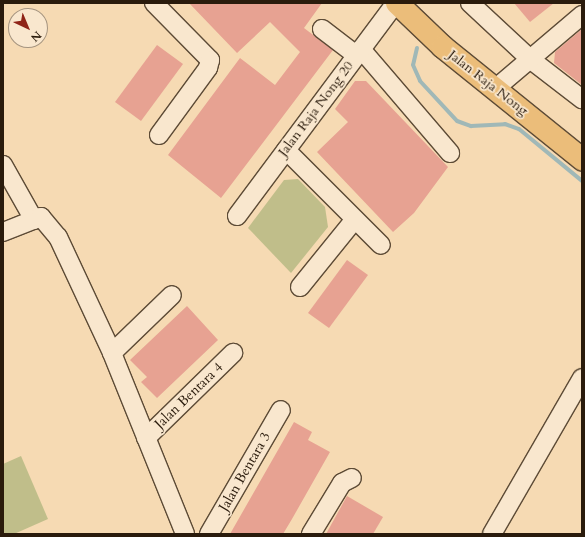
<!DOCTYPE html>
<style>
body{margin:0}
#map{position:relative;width:585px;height:537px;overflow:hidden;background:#f6dab3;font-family:Cardo,serif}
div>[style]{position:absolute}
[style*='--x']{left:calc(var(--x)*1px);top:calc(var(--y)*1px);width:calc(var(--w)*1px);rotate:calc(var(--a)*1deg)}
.green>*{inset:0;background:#c0be8a}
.stream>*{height:4px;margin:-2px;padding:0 2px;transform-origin:2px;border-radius:2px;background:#a0b8b7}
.building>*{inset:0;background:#e7a292}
.roads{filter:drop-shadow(1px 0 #5d4b36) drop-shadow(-1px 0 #5d4b36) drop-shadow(0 1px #5d4b36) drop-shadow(0 -1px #5d4b36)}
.minor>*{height:18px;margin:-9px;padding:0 9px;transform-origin:9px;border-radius:9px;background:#f9e7ce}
.major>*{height:22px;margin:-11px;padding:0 11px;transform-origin:11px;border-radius:11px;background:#ebbd7a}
span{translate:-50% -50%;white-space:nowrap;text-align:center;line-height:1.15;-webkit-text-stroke:3.5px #f9e7ce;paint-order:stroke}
.street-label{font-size:14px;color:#2a1b0c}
.frame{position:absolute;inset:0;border:4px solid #2a1b0c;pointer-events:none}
.north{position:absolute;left:8px;top:8px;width:40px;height:40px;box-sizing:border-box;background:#f9e7ce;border:1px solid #a69580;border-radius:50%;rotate:136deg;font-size:11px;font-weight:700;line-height:16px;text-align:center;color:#2a1b0c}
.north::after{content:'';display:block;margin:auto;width:14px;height:18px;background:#8f2418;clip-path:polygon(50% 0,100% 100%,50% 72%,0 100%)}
</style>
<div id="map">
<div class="green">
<i style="clip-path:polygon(298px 179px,325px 207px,328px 227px,291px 273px,248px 228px,284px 180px)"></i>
<i style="clip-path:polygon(21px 456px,48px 519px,14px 534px,3px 534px,3px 464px)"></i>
</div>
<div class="stream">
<i style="--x:417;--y:48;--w:17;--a:103"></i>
<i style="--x:413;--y:65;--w:17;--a:66"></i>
<i style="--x:420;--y:81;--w:54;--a:47.2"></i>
<i style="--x:457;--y:121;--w:15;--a:20"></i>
<i style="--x:471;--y:126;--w:34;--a:-3"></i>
<i style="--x:505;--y:124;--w:15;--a:20"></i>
<i style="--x:519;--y:129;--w:82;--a:39.5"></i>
</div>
<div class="building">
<i style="clip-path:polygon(189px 3px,322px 3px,304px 28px,333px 50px,221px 198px,168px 155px,240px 58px,275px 85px,300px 52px,270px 22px,237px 53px)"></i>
<i style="clip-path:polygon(514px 3px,554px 3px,530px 22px)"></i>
<i style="clip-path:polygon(582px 29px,582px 85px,554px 63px,555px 52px)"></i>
<i style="clip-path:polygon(157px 45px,183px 64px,141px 121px,115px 102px)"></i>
<i style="clip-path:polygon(355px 81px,366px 81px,448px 167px,414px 213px,393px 232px,317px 152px,348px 122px,335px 109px)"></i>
<i style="clip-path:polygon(347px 260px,368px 275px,329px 328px,308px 313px)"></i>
<i style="clip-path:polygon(187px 306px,218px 340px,157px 398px,141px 382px,147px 377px,130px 360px)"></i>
<i style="clip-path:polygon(294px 422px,312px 432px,308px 440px,330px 452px,292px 519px,283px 534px,230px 534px)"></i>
<i style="clip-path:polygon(347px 496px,383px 517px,373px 534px,326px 534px)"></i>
</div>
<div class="roads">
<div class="minor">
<i style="--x:154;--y:3;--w:80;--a:45.5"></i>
<i style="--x:210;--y:60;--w:8;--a:104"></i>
<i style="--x:208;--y:68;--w:83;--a:126.2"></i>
<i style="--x:470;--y:3;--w:82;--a:43"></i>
<i style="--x:530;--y:59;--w:66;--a:37.6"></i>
<i style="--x:322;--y:29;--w:43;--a:37.4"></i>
<i style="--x:361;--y:49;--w:137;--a:49.4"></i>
<i style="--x:496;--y:88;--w:113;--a:-40.3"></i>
<i style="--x:286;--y:150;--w:134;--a:45"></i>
<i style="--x:3;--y:165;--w:63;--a:60.6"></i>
<i style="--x:237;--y:216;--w:266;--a:-53.3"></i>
<i style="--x:3;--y:232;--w:41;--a:-21.5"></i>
<i style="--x:41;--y:217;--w:26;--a:50"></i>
<i style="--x:58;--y:237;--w:128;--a:65"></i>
<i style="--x:112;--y:353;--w:195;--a:68"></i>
<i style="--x:300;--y:287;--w:87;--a:-51"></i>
<i style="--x:112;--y:353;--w:83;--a:-44"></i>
<i style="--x:146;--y:438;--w:122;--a:-44.3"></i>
<i style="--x:209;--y:534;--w:143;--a:-59.9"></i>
<i style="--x:311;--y:534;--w:60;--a:-58.7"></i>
<i style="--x:342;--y:483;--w:11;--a:-27"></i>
<i style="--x:492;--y:534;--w:180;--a:-60"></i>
</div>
<div class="major">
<i style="--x:397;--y:3;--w:64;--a:43.7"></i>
<i style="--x:443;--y:47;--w:179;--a:38.9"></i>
</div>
</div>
<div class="street-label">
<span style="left:488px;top:83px;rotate:38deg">Jalan Raja Nong</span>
<span style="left:316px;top:109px;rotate:-53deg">Jalan Raja Nong 20</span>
<span style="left:189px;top:396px;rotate:-44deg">Jalan Bentara 4</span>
<span style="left:245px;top:472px;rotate:-60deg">Jalan Bentara 3</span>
</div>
<div class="frame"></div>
<div class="north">N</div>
</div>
